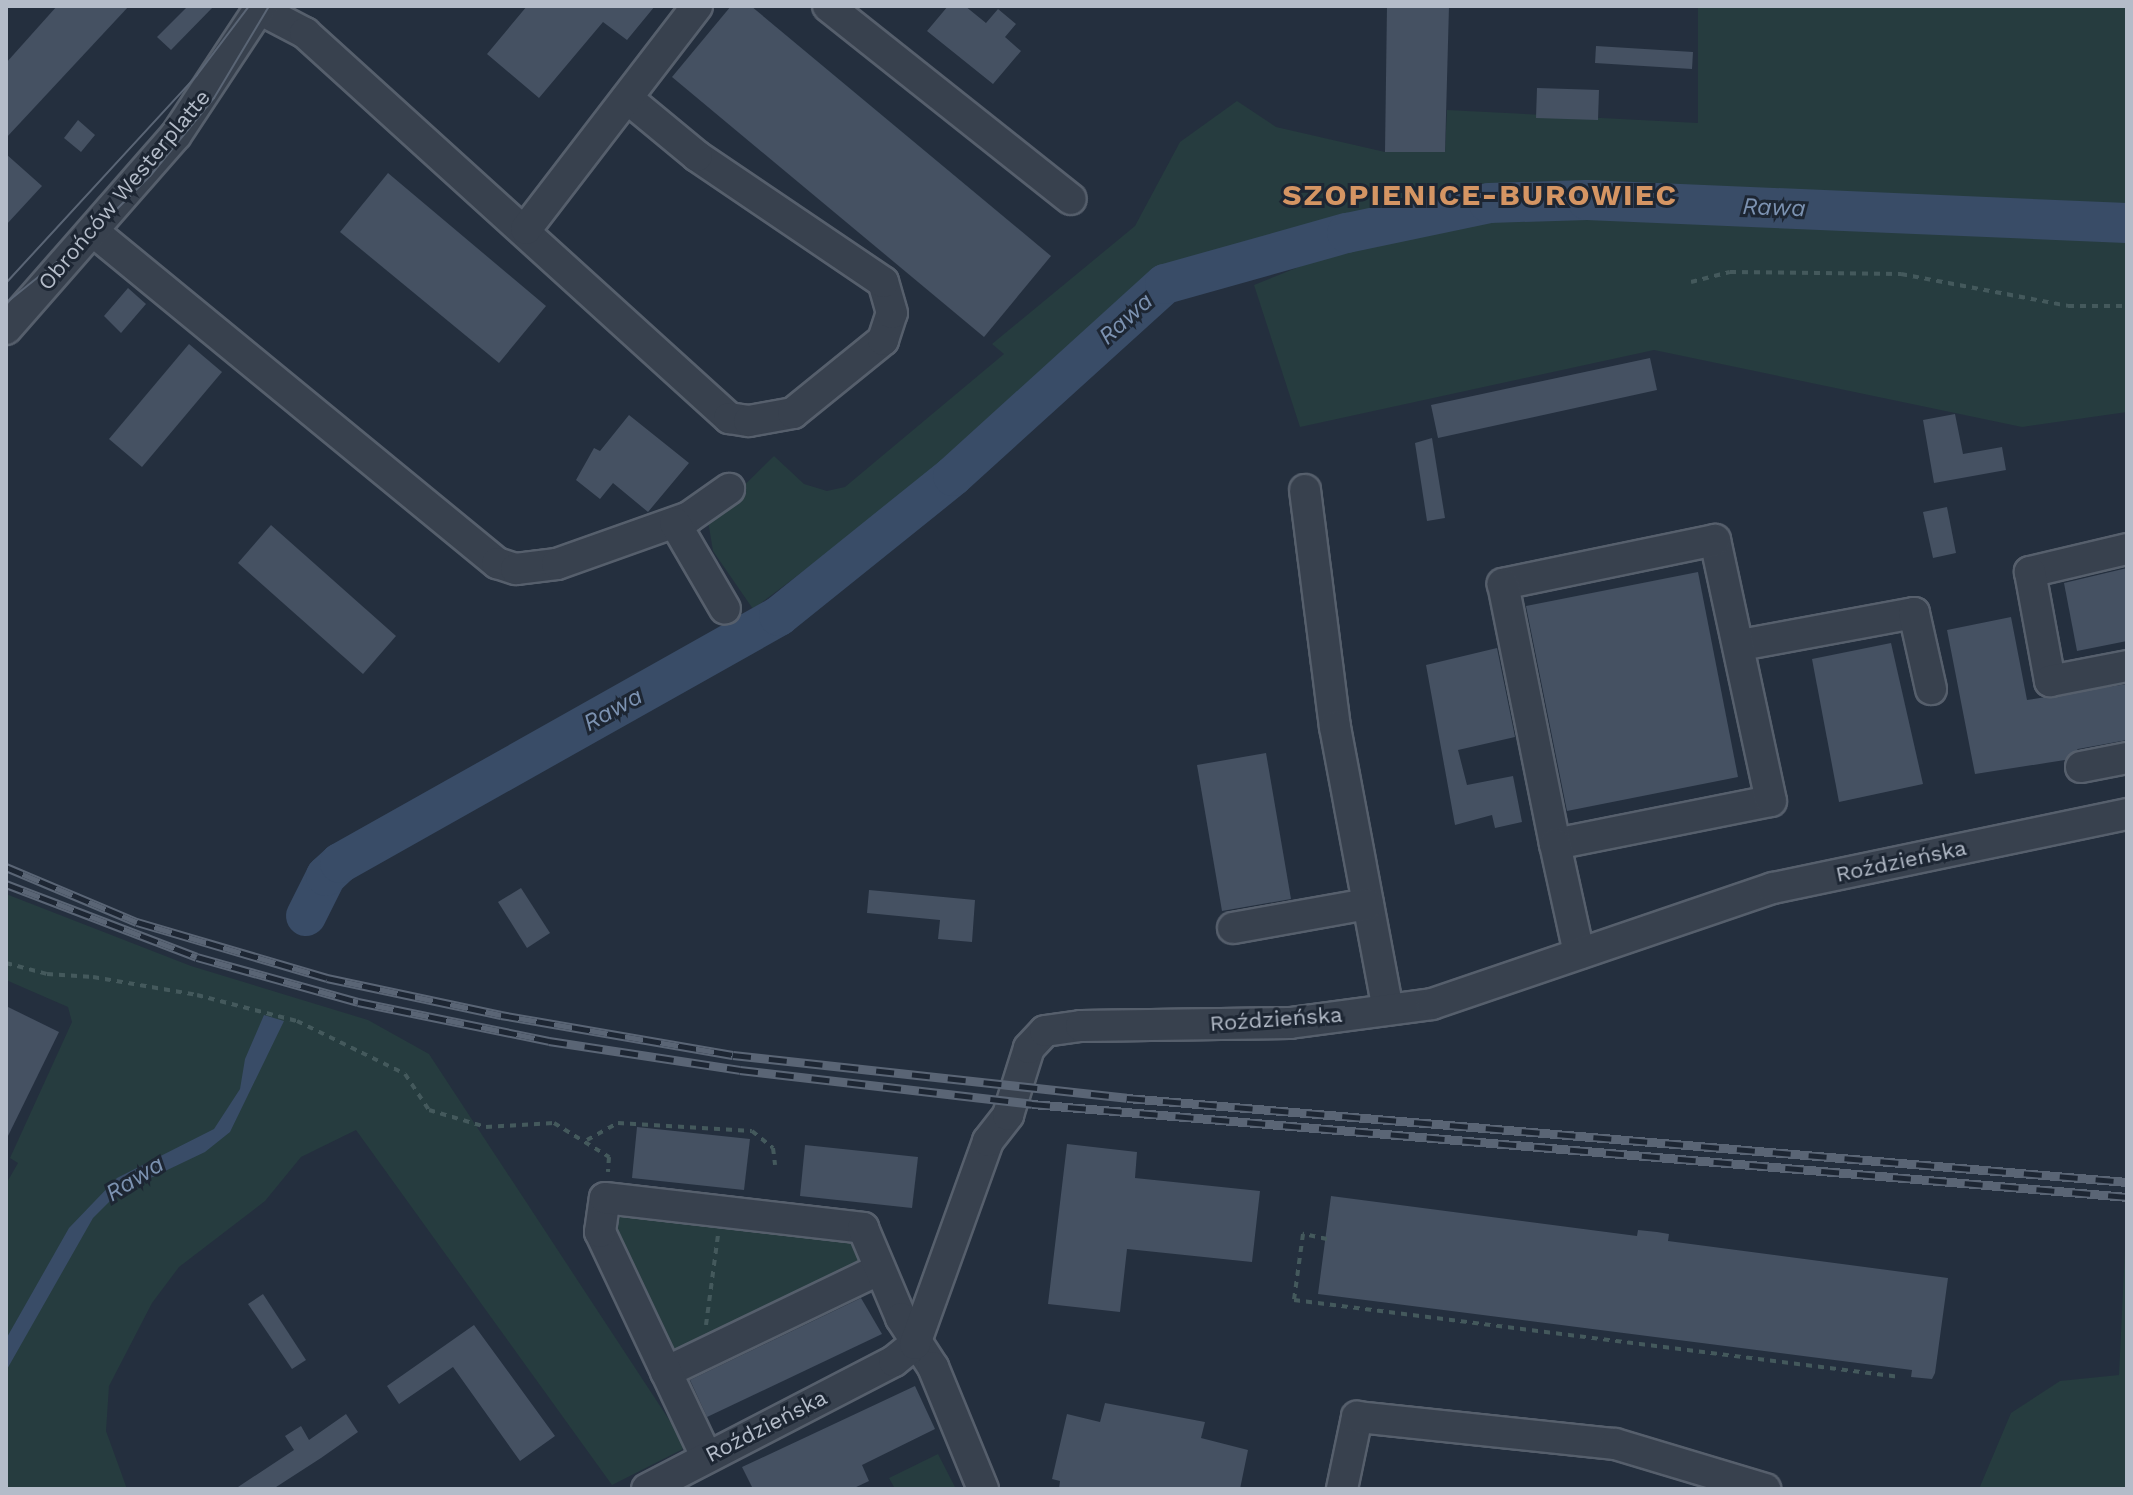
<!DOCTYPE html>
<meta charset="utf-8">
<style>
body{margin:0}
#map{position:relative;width:2133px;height:1495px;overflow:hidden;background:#242f3e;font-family:"Work Sans",sans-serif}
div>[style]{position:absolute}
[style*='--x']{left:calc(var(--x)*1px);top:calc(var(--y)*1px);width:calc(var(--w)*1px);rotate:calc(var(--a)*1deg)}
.green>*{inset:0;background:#263c3f}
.water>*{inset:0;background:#394c67}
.river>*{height:40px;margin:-20px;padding:0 20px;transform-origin:20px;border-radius:20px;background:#394c67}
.building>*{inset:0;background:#455162}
.path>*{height:4px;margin-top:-2px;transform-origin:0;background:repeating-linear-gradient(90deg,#44595c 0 6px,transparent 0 12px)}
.roads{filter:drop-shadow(2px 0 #565f6c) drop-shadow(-2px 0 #565f6c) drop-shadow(0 2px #565f6c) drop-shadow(0 -2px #565f6c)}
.minor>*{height:30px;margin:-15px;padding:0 15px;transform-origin:15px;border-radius:15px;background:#38414e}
.tram>*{height:2px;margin:-1px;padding:0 1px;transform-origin:1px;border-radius:1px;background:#5a6575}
.rail>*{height:9px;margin-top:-4.5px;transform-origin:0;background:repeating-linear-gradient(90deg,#1d2633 0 18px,#5a6575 0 36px);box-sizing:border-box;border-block:2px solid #5a6575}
span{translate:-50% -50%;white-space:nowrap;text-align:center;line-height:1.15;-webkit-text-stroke:6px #1d2633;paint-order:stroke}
.street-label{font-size:22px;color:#b4bcc9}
.water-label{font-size:24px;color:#7c92b1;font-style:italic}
.district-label{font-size:30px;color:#d59563;font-weight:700;letter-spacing:2px}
.frame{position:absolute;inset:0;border:8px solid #b4bcc9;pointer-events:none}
</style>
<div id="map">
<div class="green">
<i style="clip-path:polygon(1698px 6px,2127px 6px,2127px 207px,1548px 184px,1488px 183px,1445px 191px,1160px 273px,950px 461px,753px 609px,713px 551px,708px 521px,774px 456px,804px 484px,827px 491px,845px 487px,1004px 354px,992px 344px,1135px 226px,1180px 142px,1237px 101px,1276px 127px,1385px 152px,1445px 152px,1447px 110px,1698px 123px)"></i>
<i style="clip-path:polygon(1539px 214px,2127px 238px,2127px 412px,2022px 427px,1654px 350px,1300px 427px,1254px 285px,1346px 248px,1469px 219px)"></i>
<i style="clip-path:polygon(6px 894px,191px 966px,368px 1020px,429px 1054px,687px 1447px,612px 1485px,356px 1130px,301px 1157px,265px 1201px,179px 1267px,152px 1303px,109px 1386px,106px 1431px,127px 1489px,6px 1489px,6px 1184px,18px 1163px,10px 1158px,72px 1022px,68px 1007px,6px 980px)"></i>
<i style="clip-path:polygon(620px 1211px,852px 1237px,861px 1259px,850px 1270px,676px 1354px,610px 1220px)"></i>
<i style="clip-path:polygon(2125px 1249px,2127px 1489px,1979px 1489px,2011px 1413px,2060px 1381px,2119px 1375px)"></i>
<i style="clip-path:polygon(938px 1454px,956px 1489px,895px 1489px,889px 1478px)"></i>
</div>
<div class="water">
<i style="clip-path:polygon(264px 1015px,284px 1021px,230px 1132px,205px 1152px,117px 1194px,93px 1218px,6px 1371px,6px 1339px,69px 1228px,117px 1178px,214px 1129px,240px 1089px,245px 1059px)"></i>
</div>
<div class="river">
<i style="--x:306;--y:916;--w:45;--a:-63.4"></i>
<i style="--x:326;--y:876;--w:19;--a:-43"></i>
<i style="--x:340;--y:863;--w:504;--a:-29.36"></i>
<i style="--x:779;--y:616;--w:223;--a:-38.8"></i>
<i style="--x:953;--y:476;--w:286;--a:-42.2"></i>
<i style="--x:1165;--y:284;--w:189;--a:-15.7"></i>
<i style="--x:1347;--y:233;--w:145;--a:-11.9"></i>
<i style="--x:1489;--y:203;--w:98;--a:-1.8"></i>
<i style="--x:1587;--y:200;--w:540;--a:2.44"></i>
</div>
<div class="building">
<i style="clip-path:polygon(57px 6px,129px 6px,6px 138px,6px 63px)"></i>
<i style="clip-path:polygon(188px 6px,214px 6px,171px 50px,157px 37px)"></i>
<i style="clip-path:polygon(527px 6px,655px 6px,627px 40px,603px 22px,539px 98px,487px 54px)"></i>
<i style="clip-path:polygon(731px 6px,751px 6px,1051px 256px,984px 337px,672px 77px)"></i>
<i style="clip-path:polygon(948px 6px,965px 6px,986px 23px,998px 9px,1016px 24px,1005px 37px,1021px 51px,993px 84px,927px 31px)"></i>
<i style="clip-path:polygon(1387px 6px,1449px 6px,1445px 152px,1385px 152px)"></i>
<i style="clip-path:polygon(1596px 46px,1693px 52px,1692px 69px,1595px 63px)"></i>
<i style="clip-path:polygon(1537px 88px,1599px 90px,1598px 120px,1536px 118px)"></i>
<i style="clip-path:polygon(78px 120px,95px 135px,81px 152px,64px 138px)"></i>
<i style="clip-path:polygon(6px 154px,42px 186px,6px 225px)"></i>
<i style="clip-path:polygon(388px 173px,546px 306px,499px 363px,340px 232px)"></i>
<i style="clip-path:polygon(128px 288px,146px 304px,121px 333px,104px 316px)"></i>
<i style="clip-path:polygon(189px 344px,222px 372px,142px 467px,109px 439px)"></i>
<i style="clip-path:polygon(1650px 358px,1657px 390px,1438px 438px,1431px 405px)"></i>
<i style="clip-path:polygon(1955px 414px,1963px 454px,2002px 447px,2006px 470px,1934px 483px,1923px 420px)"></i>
<i style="clip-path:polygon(629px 415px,689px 463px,648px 512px,613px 483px,600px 499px,576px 480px,594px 448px,600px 451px)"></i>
<i style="clip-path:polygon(1432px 438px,1445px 518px,1427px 521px,1415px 443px)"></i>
<i style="clip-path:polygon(1947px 507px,1956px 553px,1933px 558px,1923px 512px)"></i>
<i style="clip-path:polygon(271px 525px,396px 636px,363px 674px,238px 563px)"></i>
<i style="clip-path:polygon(2127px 568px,2127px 641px,2077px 651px,2064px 583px)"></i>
<i style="clip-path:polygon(1698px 572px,1738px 777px,1567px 811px,1526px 606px)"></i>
<i style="clip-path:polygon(2011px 617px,2027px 700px,2127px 684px,2127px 740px,2078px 749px,2065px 760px,1975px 774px,1947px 630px)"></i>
<i style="clip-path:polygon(1891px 643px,1923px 784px,1839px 802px,1812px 659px)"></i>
<i style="clip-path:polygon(1497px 648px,1515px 737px,1458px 750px,1467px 785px,1513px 776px,1522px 822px,1495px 828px,1492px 815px,1455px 825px,1426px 665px)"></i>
<i style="clip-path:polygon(1266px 753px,1291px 899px,1222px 911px,1197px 765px)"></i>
<i style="clip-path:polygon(521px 888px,550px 933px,527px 948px,498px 902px)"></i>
<i style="clip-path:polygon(869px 890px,975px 900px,972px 942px,938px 939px,940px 920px,867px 913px)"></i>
<i style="clip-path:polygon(6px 1006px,59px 1032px,6px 1140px)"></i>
<i style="clip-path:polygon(637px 1127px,750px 1139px,744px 1190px,632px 1178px)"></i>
<i style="clip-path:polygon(1067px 1144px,1137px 1152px,1135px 1178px,1260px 1191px,1252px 1262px,1127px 1249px,1120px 1312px,1048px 1304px)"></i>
<i style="clip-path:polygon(805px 1145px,918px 1157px,912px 1208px,800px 1196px)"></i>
<i style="clip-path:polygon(1331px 1196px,1637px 1236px,1638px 1230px,1657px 1232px,1669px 1234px,1668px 1241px,1948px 1278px,1935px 1373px,1932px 1379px,1911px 1377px,1912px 1370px,1318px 1294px)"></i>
<i style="clip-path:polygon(263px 1294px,306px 1360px,292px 1369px,248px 1304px)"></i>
<i style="clip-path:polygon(861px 1298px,882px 1334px,707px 1417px,690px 1380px)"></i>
<i style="clip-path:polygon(474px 1325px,555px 1436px,520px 1461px,453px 1367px,399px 1404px,387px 1386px)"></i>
<i style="clip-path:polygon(915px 1386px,935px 1429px,862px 1465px,869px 1481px,852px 1489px,753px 1489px,742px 1467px)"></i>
<i style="clip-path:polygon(1105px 1403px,1205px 1422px,1201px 1438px,1248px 1450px,1240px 1489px,1059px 1489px,1060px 1481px,1052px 1479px,1067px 1414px,1100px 1422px)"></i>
<i style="clip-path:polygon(346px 1414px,358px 1432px,321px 1458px,273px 1489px,235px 1489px,294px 1450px,285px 1436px,301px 1426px,309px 1440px)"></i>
</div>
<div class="path">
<i style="--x:1691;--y:282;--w:40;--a:-14.4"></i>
<i style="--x:1730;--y:272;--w:171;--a:0.7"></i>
<i style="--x:1901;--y:274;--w:170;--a:10.8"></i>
<i style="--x:2068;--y:306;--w:59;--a:0"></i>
<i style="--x:6;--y:963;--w:42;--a:15"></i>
<i style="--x:47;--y:974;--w:46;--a:3.7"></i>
<i style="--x:93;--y:977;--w:106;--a:9.8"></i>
<i style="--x:197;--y:995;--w:103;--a:14.6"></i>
<i style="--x:297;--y:1021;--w:120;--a:26.1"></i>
<i style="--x:405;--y:1074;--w:43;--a:56.3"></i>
<i style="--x:429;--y:1110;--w:59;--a:16.6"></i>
<i style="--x:486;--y:1127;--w:68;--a:-3.4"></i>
<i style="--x:554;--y:1123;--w:65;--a:31.7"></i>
<i style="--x:609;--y:1157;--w:15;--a:94"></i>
<i style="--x:587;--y:1140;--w:35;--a:-29"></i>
<i style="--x:618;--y:1123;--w:134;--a:3.4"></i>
<i style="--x:752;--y:1131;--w:27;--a:39"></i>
<i style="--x:773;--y:1148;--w:17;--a:83"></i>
<i style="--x:1327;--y:1239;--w:25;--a:-168"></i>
<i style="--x:1303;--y:1234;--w:67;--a:97.8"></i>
<i style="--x:1294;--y:1300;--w:611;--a:7.24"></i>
<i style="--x:706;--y:1325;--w:91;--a:-82.4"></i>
</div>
<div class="roads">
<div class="minor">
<i style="--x:828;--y:6;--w:310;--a:38.5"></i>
<i style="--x:259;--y:9;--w:52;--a:27.6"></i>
<i style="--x:305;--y:33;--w:573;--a:42.24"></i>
<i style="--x:729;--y:418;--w:20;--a:9"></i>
<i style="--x:749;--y:421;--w:45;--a:-10.3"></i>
<i style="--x:793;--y:413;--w:116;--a:-39"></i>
<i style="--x:883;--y:340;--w:28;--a:-72"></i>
<i style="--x:892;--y:313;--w:32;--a:-106"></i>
<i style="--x:883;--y:282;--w:225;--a:-145.9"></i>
<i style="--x:697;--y:156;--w:91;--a:-140.4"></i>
<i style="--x:526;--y:229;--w:281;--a:-52.5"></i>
<i style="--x:94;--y:232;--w:522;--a:39.4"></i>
<i style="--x:497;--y:563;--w:20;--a:18"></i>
<i style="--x:516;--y:569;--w:41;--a:-7"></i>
<i style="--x:557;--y:564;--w:140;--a:-19.6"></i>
<i style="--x:689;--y:517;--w:49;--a:-35"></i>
<i style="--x:6;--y:329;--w:258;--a:-48.8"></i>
<i style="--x:176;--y:135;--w:154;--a:-56.6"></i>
<i style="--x:1305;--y:490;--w:239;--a:82.8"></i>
<i style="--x:1335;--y:727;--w:287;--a:79.4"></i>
<i style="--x:675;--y:523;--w:99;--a:59.8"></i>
<i style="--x:2127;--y:549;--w:100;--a:166.7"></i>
<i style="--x:2030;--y:572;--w:111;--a:79.6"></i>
<i style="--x:2050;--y:681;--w:78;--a:-11"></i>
<i style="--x:1741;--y:645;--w:176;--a:-10.5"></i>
<i style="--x:1914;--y:613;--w:78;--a:77.4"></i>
<i style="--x:2081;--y:767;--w:47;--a:-11.1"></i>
<i style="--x:1555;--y:844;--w:220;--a:-11.3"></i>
<i style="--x:1771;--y:801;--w:267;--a:-102.1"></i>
<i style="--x:1715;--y:540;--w:217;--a:168.3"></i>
<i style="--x:1503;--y:584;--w:265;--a:78.7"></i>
<i style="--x:1555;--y:844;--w:112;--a:77.6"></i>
<i style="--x:1233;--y:928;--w:137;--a:-10.1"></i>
<i style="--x:666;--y:1372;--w:237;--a:-25.7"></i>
<i style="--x:706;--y:1456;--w:248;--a:-115.3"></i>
<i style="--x:600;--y:1232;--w:34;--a:-82"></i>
<i style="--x:605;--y:1198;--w:260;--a:6.6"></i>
<i style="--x:863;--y:1228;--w:98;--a:67.1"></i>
<i style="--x:901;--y:1318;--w:59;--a:56.9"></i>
<i style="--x:933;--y:1367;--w:132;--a:67.7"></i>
<i style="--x:647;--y:1489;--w:278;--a:-27.4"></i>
<i style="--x:894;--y:1361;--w:27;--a:-39"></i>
<i style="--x:915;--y:1344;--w:216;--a:-70.2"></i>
<i style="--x:988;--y:1141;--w:33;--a:-52"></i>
<i style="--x:1008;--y:1115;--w:70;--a:-72.6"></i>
<i style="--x:1029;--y:1048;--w:23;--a:-47"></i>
<i style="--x:1045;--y:1031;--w:36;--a:-8"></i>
<i style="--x:1081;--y:1026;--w:209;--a:-0.8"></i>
<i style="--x:1290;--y:1023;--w:143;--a:-7.6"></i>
<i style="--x:1432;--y:1004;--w:360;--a:-18.8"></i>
<i style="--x:1773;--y:888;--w:362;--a:-11.8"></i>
<i style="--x:1342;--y:1489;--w:74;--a:-78.2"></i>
<i style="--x:1357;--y:1417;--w:259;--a:6"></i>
<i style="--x:1615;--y:1444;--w:157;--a:16.7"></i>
</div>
</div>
<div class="tram">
<i style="--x:6;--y:283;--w:282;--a:-47.4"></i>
<i style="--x:197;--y:75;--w:86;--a:-53"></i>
<i style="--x:6;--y:303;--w:113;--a:-38.9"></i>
<i style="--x:94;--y:232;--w:79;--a:-45"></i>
<i style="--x:150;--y:176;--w:101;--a:-50.6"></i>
<i style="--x:214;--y:98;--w:107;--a:-59.1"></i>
</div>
<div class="rail">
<i style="--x:6;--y:867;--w:142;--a:22.8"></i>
<i style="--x:137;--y:922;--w:198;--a:16.4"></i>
<i style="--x:327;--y:978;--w:178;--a:12"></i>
<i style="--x:501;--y:1015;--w:235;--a:9.8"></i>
<i style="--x:733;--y:1055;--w:396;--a:6.2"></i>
<i style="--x:1127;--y:1098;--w:1004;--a:4.8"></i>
<i style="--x:6;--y:884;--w:204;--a:20.9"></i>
<i style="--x:197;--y:957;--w:167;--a:15.6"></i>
<i style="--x:358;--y:1002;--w:195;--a:11.5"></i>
<i style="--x:549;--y:1041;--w:193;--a:8.6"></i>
<i style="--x:740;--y:1070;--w:294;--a:6.6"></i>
<i style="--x:1032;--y:1104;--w:1099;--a:4.85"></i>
</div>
<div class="street-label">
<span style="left:124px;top:190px;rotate:-50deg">Obrońców Westerplatte</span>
<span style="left:1901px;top:861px;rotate:-12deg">Roździeńska</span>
<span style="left:1276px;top:1019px;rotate:-4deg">Roździeńska</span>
<span style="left:766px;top:1426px;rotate:-27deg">Roździeńska</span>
</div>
<div class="water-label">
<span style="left:1774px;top:208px;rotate:2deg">Rawa</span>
<span style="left:1126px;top:319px;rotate:-42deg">Rawa</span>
<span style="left:613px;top:710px;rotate:-29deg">Rawa</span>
<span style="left:135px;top:1179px;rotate:-32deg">Rawa</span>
</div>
<div class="district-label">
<span style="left:1480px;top:195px">SZOPIENICE-BUROWIEC</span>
</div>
<div class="frame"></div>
</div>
